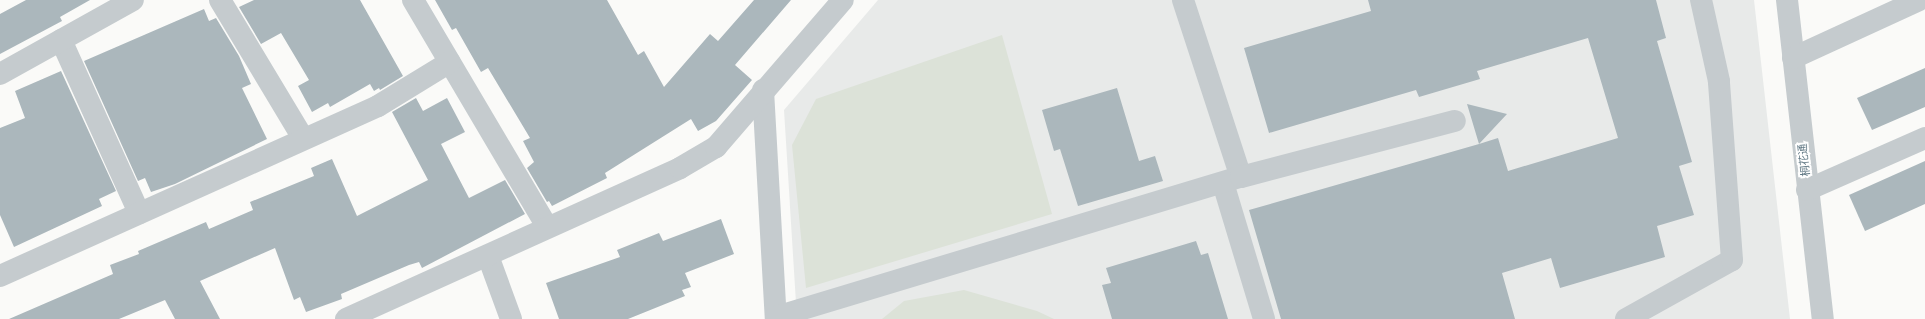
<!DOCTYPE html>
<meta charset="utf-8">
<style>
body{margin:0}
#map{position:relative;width:1925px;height:319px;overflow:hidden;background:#fafaf8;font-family:"PT Sans","Noto Sans JP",sans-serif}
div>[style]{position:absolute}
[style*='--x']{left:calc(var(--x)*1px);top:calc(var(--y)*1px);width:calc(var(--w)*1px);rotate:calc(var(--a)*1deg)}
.built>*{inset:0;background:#e8eae9}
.green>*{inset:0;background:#dce2d8}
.building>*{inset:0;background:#abb7bc}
.minor>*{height:22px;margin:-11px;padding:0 11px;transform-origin:11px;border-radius:11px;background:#c5cbce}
span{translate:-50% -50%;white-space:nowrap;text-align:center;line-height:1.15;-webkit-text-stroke:4px #fff;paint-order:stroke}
.street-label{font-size:11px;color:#627985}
</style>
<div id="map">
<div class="built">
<i style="clip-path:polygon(878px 0,1754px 0,1790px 319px,797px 319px,784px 110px)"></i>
</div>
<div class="green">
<i style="clip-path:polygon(1002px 35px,1052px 214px,806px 288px,792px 145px,816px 99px)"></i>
<i style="clip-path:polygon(964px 290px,1037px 311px,1054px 319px,882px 319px,904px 301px)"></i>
</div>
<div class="building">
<i style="clip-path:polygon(26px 0,90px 0,60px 17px,62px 21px,0 54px,0 14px)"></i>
<i style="clip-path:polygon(254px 0,360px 0,403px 76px,380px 90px,379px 88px,374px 91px,370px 84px,330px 107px,328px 103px,312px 112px,298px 86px,309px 80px,281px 33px,261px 44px,239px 7px)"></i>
<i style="clip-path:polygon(435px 0,607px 0,638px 55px,644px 51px,664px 87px,710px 34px,718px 41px,754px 0,791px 0,735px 65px,752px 80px,716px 121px,698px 131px,691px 119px,605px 173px,607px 178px,552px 206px,549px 201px,547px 202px,527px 168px,534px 162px,523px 141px,530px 138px,488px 68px,481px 72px,456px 28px,452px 30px)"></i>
<i style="clip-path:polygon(1368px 0,1656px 0,1666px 38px,1657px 41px,1692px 162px,1679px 166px,1694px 215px,1657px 226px,1665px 257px,1560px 288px,1551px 258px,1502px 273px,1515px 319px,1281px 319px,1249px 210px,1479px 144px,1467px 104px,1507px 114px,1479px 144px,1498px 138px,1508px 171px,1618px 138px,1588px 38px,1477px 71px,1480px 79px,1419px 97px,1416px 90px,1269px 133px,1244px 48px,1371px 11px)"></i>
<i style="clip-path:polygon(204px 9px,209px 21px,216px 18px,239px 56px,251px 84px,242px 88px,267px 139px,175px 184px,151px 192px,145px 178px,138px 181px,84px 61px)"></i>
<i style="clip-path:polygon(1925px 68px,1925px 107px,1872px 130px,1857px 98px)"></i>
<i style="clip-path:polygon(61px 71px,116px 191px,99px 199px,102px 206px,14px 247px,0 215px,0 128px,25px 118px,15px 91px)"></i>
<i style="clip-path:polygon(1117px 88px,1139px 161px,1155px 156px,1163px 181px,1078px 206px,1060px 149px,1054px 151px,1042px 110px)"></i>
<i style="clip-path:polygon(416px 98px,423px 111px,447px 98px,465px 132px,441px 144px,469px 198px,505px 180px,525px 214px,422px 268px,419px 262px,409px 265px,341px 294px,342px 299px,306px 312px,300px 297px,294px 300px,275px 248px,200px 281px,220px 319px,175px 319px,165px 300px,119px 319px,9px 319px,113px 274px,110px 265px,139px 254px,138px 251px,206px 222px,209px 229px,253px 210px,250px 202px,314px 176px,311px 168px,332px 159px,357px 216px,428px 180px,392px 112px)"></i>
<i style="clip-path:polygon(1925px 161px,1925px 204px,1865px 231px,1849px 195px)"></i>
<i style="clip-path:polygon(721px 219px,734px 254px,685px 273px,691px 287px,682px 290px,685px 296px,628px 319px,559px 319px,546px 283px,620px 257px,617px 250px,659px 233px,663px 241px)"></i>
<i style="clip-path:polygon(1196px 241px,1201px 255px,1208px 253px,1228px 319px,1112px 319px,1102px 285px,1111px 283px,1106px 268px)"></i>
</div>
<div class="minor">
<i style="--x:220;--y:0;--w:161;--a:59"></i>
<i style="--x:413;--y:0;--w:264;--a:59.4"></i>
<i style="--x:1183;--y:0;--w:186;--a:71.9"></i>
<i style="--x:1787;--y:0;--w:321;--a:83.6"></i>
<i style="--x:61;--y:40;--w:190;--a:65.7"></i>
<i style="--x:1793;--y:58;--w:139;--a:-24.7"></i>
<i style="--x:0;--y:74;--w:152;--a:-29.1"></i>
<i style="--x:763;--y:90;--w:229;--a:86.8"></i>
<i style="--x:1223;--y:183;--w:142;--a:73.2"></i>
<i style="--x:1807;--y:190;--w:129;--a:-23.8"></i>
<i style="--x:488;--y:256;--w:67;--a:69.9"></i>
<i style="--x:0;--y:276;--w:414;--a:-24.2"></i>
<i style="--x:378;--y:106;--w:84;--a:-31.4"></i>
<i style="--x:776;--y:317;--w:486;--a:-16.8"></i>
<i style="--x:1241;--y:177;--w:221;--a:-14.7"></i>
<i style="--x:346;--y:319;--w:367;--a:-24.3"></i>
<i style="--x:680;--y:168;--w:42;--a:-30.3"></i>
<i style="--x:716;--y:147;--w:194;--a:-49.2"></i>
<i style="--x:1626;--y:319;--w:121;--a:-29.1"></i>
<i style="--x:1732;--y:260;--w:179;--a:-94.2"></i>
<i style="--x:1719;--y:81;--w:83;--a:-102.5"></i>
</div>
<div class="street-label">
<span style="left:1804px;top:160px;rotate:-96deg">桐花通</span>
</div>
</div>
